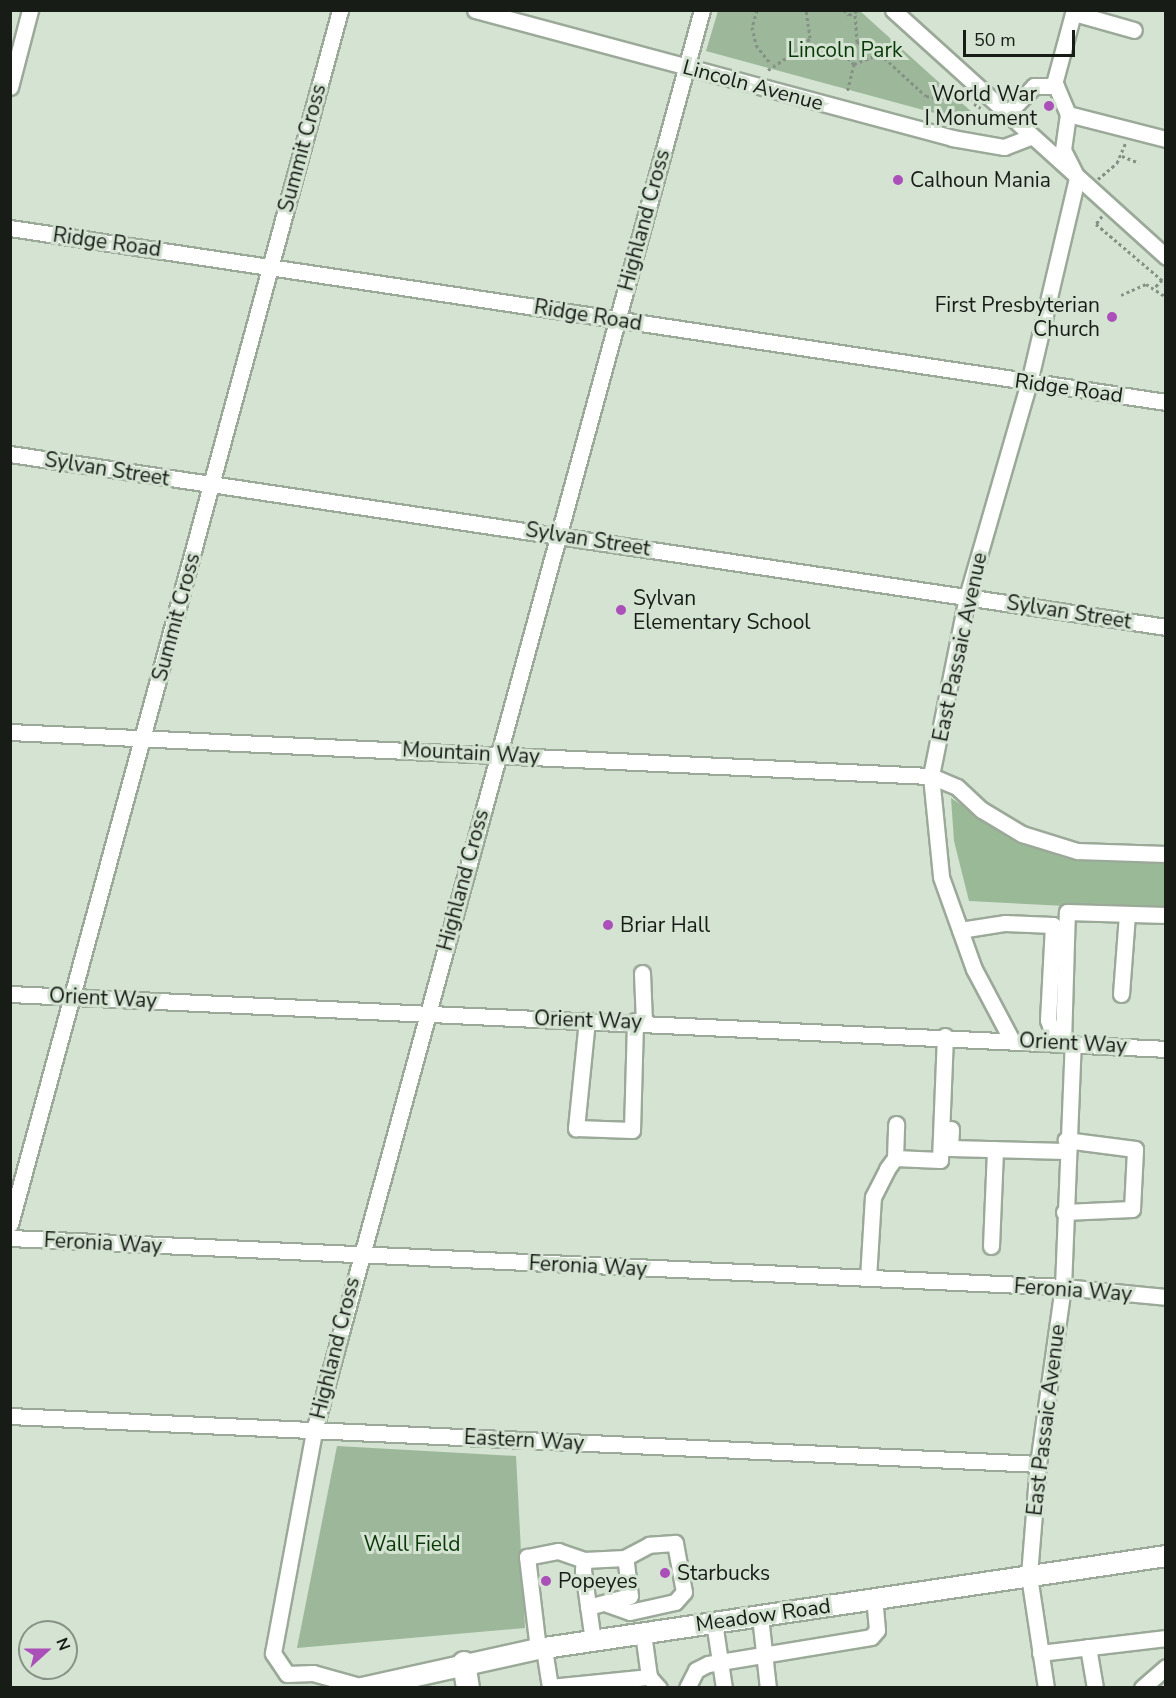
<!DOCTYPE html>
<style>
body{margin:0}
#map{position:relative;width:1176px;height:1698px;overflow:hidden;background:#d4e3d2;font-family:"Nunito Sans",sans-serif}
div>[style]{position:absolute}
[style*='--x']{left:calc(var(--x)*1px);top:calc(var(--y)*1px);width:calc(var(--w)*1px);rotate:calc(var(--a)*1deg)}
.green>*{inset:0;background:#9cb799}
.forest>*{inset:0;background:#9aba97}
.path>*{height:3px;margin-top:-1.5px;transform-origin:0;background:repeating-linear-gradient(90deg,#869185 0 3px,transparent 0 6px)}
.roads{filter:drop-shadow(2px 0 #9ba999) drop-shadow(-2px 0 #9ba999) drop-shadow(0 2px #9ba999) drop-shadow(0 -2px #9ba999)}
.minor>*{height:15px;margin:-7.5px;padding:0 7.5px;transform-origin:7.5px;border-radius:7.5px;background:#fff}
.major>*{height:20px;margin:-10px;padding:0 10px;transform-origin:10px;border-radius:10px;background:#fff}
.highway>*{height:22px;margin:-11px;padding:0 11px;transform-origin:11px;border-radius:11px;background:#fff}
.dots>*{width:16px;height:16px;translate:-50% -50%;box-sizing:border-box;border:3px solid #d4e3d2;border-radius:50%}
span{translate:-50% -50%;white-space:nowrap;text-align:center;line-height:1.15;-webkit-text-stroke:6px #d4e3d2;paint-order:stroke}
.park-label{font-size:21px;color:#093807}
.street-label{font-size:21px;color:#171c16}
.poi-label{font-size:21px;color:#171c16}
.right{translate:-100% -50%;text-align:right}
.left{translate:0 -50%;text-align:left}
.frame{position:absolute;inset:0;border:12px solid #171c16;pointer-events:none}
.north{position:absolute;left:18px;top:1620px;width:60px;height:60px;box-sizing:border-box;background:#d4e3d2;border:2px solid #889387;border-radius:50%;rotate:69deg;font-size:16px;font-weight:700;line-height:24px;text-align:center;color:#171c16}
.north::after{content:'';display:block;margin:auto;width:21px;height:27px;background:#ab4fb9;clip-path:polygon(50% 0,100% 100%,50% 72%,0 100%)}
.scale{position:absolute;left:963px;top:30px;width:112px;height:27px;box-sizing:border-box;border:3px solid #171c16;border-top:0;padding-left:8px;font-size:18px;line-height:21px;white-space:nowrap;color:#171c16;-webkit-text-stroke:4px #d4e3d2;paint-order:stroke}
</style>
<div id="map">
<div class="green">
<i style="clip-path:polygon(718px 11px,860px 11px,974px 114px,975px 124px,706px 51px)"></i>
<i style="clip-path:polygon(337px 1446px,516px 1456px,525px 1628px,297px 1648px)"></i>
</div>
<div class="forest">
<i style="clip-path:polygon(951px 798px,1022px 844px,1073px 860px,1165px 862px,1165px 911px,969px 901px,954px 841px)"></i>
</div>
<div class="path">
<i style="--x:757;--y:10;--w:18;--a:106"></i>
<i style="--x:752;--y:27;--w:18;--a:77"></i>
<i style="--x:756;--y:45;--w:24;--a:52"></i>
<i style="--x:844;--y:10;--w:7;--a:45"></i>
<i style="--x:849;--y:15;--w:11;--a:-27"></i>
<i style="--x:857;--y:42;--w:26;--a:28"></i>
<i style="--x:804;--y:46;--w:10;--a:-53"></i>
<i style="--x:810;--y:38;--w:28;--a:-98"></i>
<i style="--x:843;--y:54;--w:18;--a:-41"></i>
<i style="--x:857;--y:42;--w:28;--a:-94"></i>
<i style="--x:854;--y:64;--w:28;--a:-21"></i>
<i style="--x:880;--y:54;--w:62;--a:42.4"></i>
<i style="--x:926;--y:96;--w:16;--a:7"></i>
<i style="--x:942;--y:98;--w:14;--a:-34"></i>
<i style="--x:954;--y:90;--w:32;--a:34"></i>
<i style="--x:768;--y:70;--w:43;--a:-33.7"></i>
<i style="--x:804;--y:46;--w:18;--a:34"></i>
<i style="--x:819;--y:56;--w:24;--a:-5"></i>
<i style="--x:843;--y:54;--w:15;--a:42"></i>
<i style="--x:854;--y:64;--w:30;--a:104"></i>
<i style="--x:1122;--y:156;--w:18;--a:22"></i>
<i style="--x:1098;--y:179;--w:25;--a:-40"></i>
<i style="--x:1117;--y:163;--w:23;--a:-67"></i>
<i style="--x:1102;--y:216;--w:10;--a:127"></i>
<i style="--x:1096;--y:224;--w:87;--a:40.3"></i>
<i style="--x:1162;--y:280;--w:10;--a:135"></i>
<i style="--x:1121;--y:295;--w:27;--a:-24"></i>
<i style="--x:1146;--y:284;--w:24;--a:33"></i>
</div>
<div class="roads">
<div class="minor">
<i style="--x:475;--y:10;--w:494;--a:15"></i>
<i style="--x:952;--y:138;--w:53;--a:9.8"></i>
<i style="--x:1004;--y:147;--w:30;--a:-21"></i>
<i style="--x:893;--y:10;--w:368;--a:42.1"></i>
<i style="--x:1074;--y:13;--w:62;--a:15.8"></i>
<i style="--x:1054;--y:84;--w:77;--a:-74.9"></i>
<i style="--x:10;--y:87;--w:80;--a:-75.4"></i>
<i style="--x:1007;--y:114;--w:39;--a:-46"></i>
<i style="--x:1034;--y:86;--w:22;--a:0"></i>
<i style="--x:1056;--y:86;--w:30;--a:67"></i>
<i style="--x:1068;--y:114;--w:36;--a:98"></i>
<i style="--x:1063;--y:150;--w:31;--a:63"></i>
<i style="--x:1077;--y:178;--w:210;--a:103.2"></i>
<i style="--x:1029;--y:382;--w:224;--a:106.1"></i>
<i style="--x:967;--y:597;--w:183;--a:101.4"></i>
<i style="--x:931;--y:776;--w:101;--a:84.3"></i>
<i style="--x:941;--y:877;--w:98;--a:70.3"></i>
<i style="--x:974;--y:969;--w:79;--a:62.1"></i>
<i style="--x:1068;--y:114;--w:101;--a:14.3"></i>
<i style="--x:10;--y:228;--w:1169;--a:8.56"></i>
<i style="--x:10;--y:454;--w:1169;--a:8.51"></i>
<i style="--x:10;--y:732;--w:922;--a:2.74"></i>
<i style="--x:931;--y:776;--w:28;--a:23"></i>
<i style="--x:957;--y:787;--w:34;--a:43"></i>
<i style="--x:982;--y:810;--w:47;--a:31"></i>
<i style="--x:1022;--y:834;--w:58;--a:17.2"></i>
<i style="--x:1077;--y:851;--w:89;--a:1.9"></i>
<i style="--x:960;--y:930;--w:46;--a:-8.8"></i>
<i style="--x:1005;--y:923;--w:48;--a:2.4"></i>
<i style="--x:1053;--y:925;--w:95;--a:93"></i>
<i style="--x:1048;--y:1020;--w:23;--a:70"></i>
<i style="--x:642;--y:973;--w:49;--a:87.7"></i>
<i style="--x:10;--y:994;--w:1157;--a:2.72"></i>
<i style="--x:1121;--y:994;--w:80;--a:-85.7"></i>
<i style="--x:587;--y:1020;--w:109;--a:95.8"></i>
<i style="--x:576;--y:1128;--w:56;--a:2"></i>
<i style="--x:632;--y:1130;--w:109;--a:-88.4"></i>
<i style="--x:1063;--y:1043;--w:131;--a:-88.3"></i>
<i style="--x:1067;--y:912;--w:99;--a:1.7"></i>
<i style="--x:951;--y:1129;--w:19;--a:93"></i>
<i style="--x:950;--y:1148;--w:116;--a:1.5"></i>
<i style="--x:895;--y:1158;--w:34;--a:-88"></i>
<i style="--x:1064;--y:1212;--w:68;--a:-2.5"></i>
<i style="--x:1132;--y:1209;--w:60;--a:-87.1"></i>
<i style="--x:1135;--y:1149;--w:70;--a:-172.6"></i>
<i style="--x:10;--y:1224;--w:1258;--a:-74.79"></i>
<i style="--x:10;--y:1238;--w:1054;--a:2.66"></i>
<i style="--x:1063;--y:1287;--w:103;--a:5.5"></i>
<i style="--x:991;--y:1246;--w:97;--a:-87.6"></i>
<i style="--x:868;--y:1278;--w:81;--a:-86.5"></i>
<i style="--x:873;--y:1197;--w:31;--a:-63"></i>
<i style="--x:887;--y:1169;--w:14;--a:-54"></i>
<i style="--x:895;--y:1158;--w:45;--a:2.5"></i>
<i style="--x:940;--y:1160;--w:124;--a:-87.7"></i>
<i style="--x:10;--y:1416;--w:1029;--a:2.67"></i>
<i style="--x:607;--y:1604;--w:24;--a:19"></i>
<i style="--x:630;--y:1612;--w:46;--a:-12.5"></i>
<i style="--x:675;--y:1602;--w:13;--a:-48"></i>
<i style="--x:684;--y:1592;--w:50;--a:-100.4"></i>
<i style="--x:675;--y:1543;--w:26;--a:176"></i>
<i style="--x:649;--y:1545;--w:27;--a:152"></i>
<i style="--x:588;--y:1607;--w:43;--a:-14.7"></i>
<i style="--x:630;--y:1596;--w:38;--a:-97"></i>
<i style="--x:625;--y:1558;--w:41;--a:177.2"></i>
<i style="--x:584;--y:1560;--w:10;--a:96"></i>
<i style="--x:583;--y:1570;--w:72;--a:82"></i>
<i style="--x:760;--y:1616;--w:72;--a:83.7"></i>
<i style="--x:714;--y:1622;--w:67;--a:81.4"></i>
<i style="--x:643;--y:1633;--w:44;--a:82.2"></i>
<i style="--x:1088;--y:1647;--w:42;--a:80.3"></i>
<i style="--x:538;--y:1649;--w:93;--a:-96.8"></i>
<i style="--x:527;--y:1557;--w:32;--a:-11"></i>
<i style="--x:558;--y:1551;--w:28;--a:19"></i>
<i style="--x:544;--y:1649;--w:38;--a:81"></i>
<i style="--x:550;--y:1687;--w:100;--a:-5.8"></i>
<i style="--x:649;--y:1677;--w:15;--a:48"></i>
<i style="--x:1040;--y:1653;--w:127;--a:-6.8"></i>
<i style="--x:363;--y:1687;--w:52;--a:-164.4"></i>
<i style="--x:313;--y:1673;--w:26;--a:178"></i>
<i style="--x:287;--y:1674;--w:25;--a:-124"></i>
<i style="--x:273;--y:1653;--w:226;--a:-79.5"></i>
<i style="--x:314;--y:1431;--w:1473;--a:-74.73"></i>
<i style="--x:687;--y:1688;--w:20;--a:-63"></i>
<i style="--x:696;--y:1670;--w:13;--a:-27"></i>
<i style="--x:708;--y:1664;--w:165;--a:-9.4"></i>
<i style="--x:871;--y:1637;--w:9;--a:-49"></i>
<i style="--x:877;--y:1630;--w:32;--a:-95"></i>
<i style="--x:1046;--y:1688;--w:114;--a:-98.6"></i>
<i style="--x:1029;--y:1575;--w:111;--a:-85.4"></i>
<i style="--x:1038;--y:1464;--w:179;--a:-82"></i>
<i style="--x:1063;--y:1287;--w:244;--a:-87.7"></i>
<i style="--x:1142;--y:1688;--w:32;--a:-41"></i>
</div>
<div class="major">
<i style="--x:362;--y:1688;--w:180;--a:-12.5"></i>
<i style="--x:538;--y:1649;--w:635;--a:-8.42"></i>
</div>
<div class="highway">
<i style="--x:464;--y:1663;--w:25;--a:81"></i>
</div>
</div>
<div class="dots">
<i style="left:1049px;top:106px;background:#ab4fb9"></i>
<i style="left:898px;top:180px;background:#ab4fb9"></i>
<i style="left:1112px;top:317px;background:#ab4fb9"></i>
<i style="left:621px;top:610px;background:#ab4fb9"></i>
<i style="left:608px;top:925px;background:#ab4fb9"></i>
<i style="left:665px;top:1573px;background:#ab4fb9"></i>
<i style="left:546px;top:1581px;background:#ab4fb9"></i>
</div>
<div class="park-label">
<span style="left:845px;top:50px">Lincoln Park</span>
<span style="left:412px;top:1544px">Wall Field</span>
</div>
<div class="street-label">
<span style="left:753px;top:85px;rotate:15deg">Lincoln Avenue</span>
<span style="left:302px;top:148px;rotate:-75deg">Summit Cross</span>
<span style="left:644px;top:220px;rotate:-75deg">Highland Cross</span>
<span style="left:107px;top:242px;rotate:8deg">Ridge Road</span>
<span style="left:588px;top:315px;rotate:9deg">Ridge Road</span>
<span style="left:1069px;top:388px;rotate:8deg">Ridge Road</span>
<span style="left:107px;top:469px;rotate:9deg">Sylvan Street</span>
<span style="left:588px;top:539px;rotate:9deg">Sylvan Street</span>
<span style="left:1069px;top:612px;rotate:9deg">Sylvan Street</span>
<span style="left:176px;top:617px;rotate:-75deg">Summit Cross</span>
<span style="left:960px;top:647px;rotate:-78deg">East Passaic Avenue</span>
<span style="left:471px;top:753px;rotate:3deg">Mountain Way</span>
<span style="left:463px;top:880px;rotate:-75deg">Highland Cross</span>
<span style="left:103px;top:998px;rotate:3deg">Orient Way</span>
<span style="left:588px;top:1020px;rotate:2deg">Orient Way</span>
<span style="left:1073px;top:1043px;rotate:3deg">Orient Way</span>
<span style="left:103px;top:1243px;rotate:3deg">Feronia Way</span>
<span style="left:588px;top:1266px;rotate:3deg">Feronia Way</span>
<span style="left:1073px;top:1290px;rotate:4deg">Feronia Way</span>
<span style="left:335px;top:1348px;rotate:-76deg">Highland Cross</span>
<span style="left:1046px;top:1420px;rotate:-83deg">East Passaic Avenue</span>
<span style="left:524px;top:1440px;rotate:3deg">Eastern Way</span>
<span style="left:763px;top:1615px;rotate:-8deg">Meadow Road</span>
</div>
<div class="poi-label">
<span class="right" style="left:1037px;top:106px">World War<br>I Monument</span>
<span class="left" style="left:910px;top:180px">Calhoun Mania</span>
<span class="right" style="left:1100px;top:317px">First Presbyterian<br>Church</span>
<span class="left" style="left:633px;top:610px">Sylvan<br>Elementary School</span>
<span class="left" style="left:620px;top:925px">Briar Hall</span>
<span class="left" style="left:677px;top:1573px">Starbucks</span>
<span class="left" style="left:558px;top:1581px">Popeyes</span>
</div>
<div class="frame"></div>
<div class="north">N</div>
<div class="scale">50 m</div>
</div>
